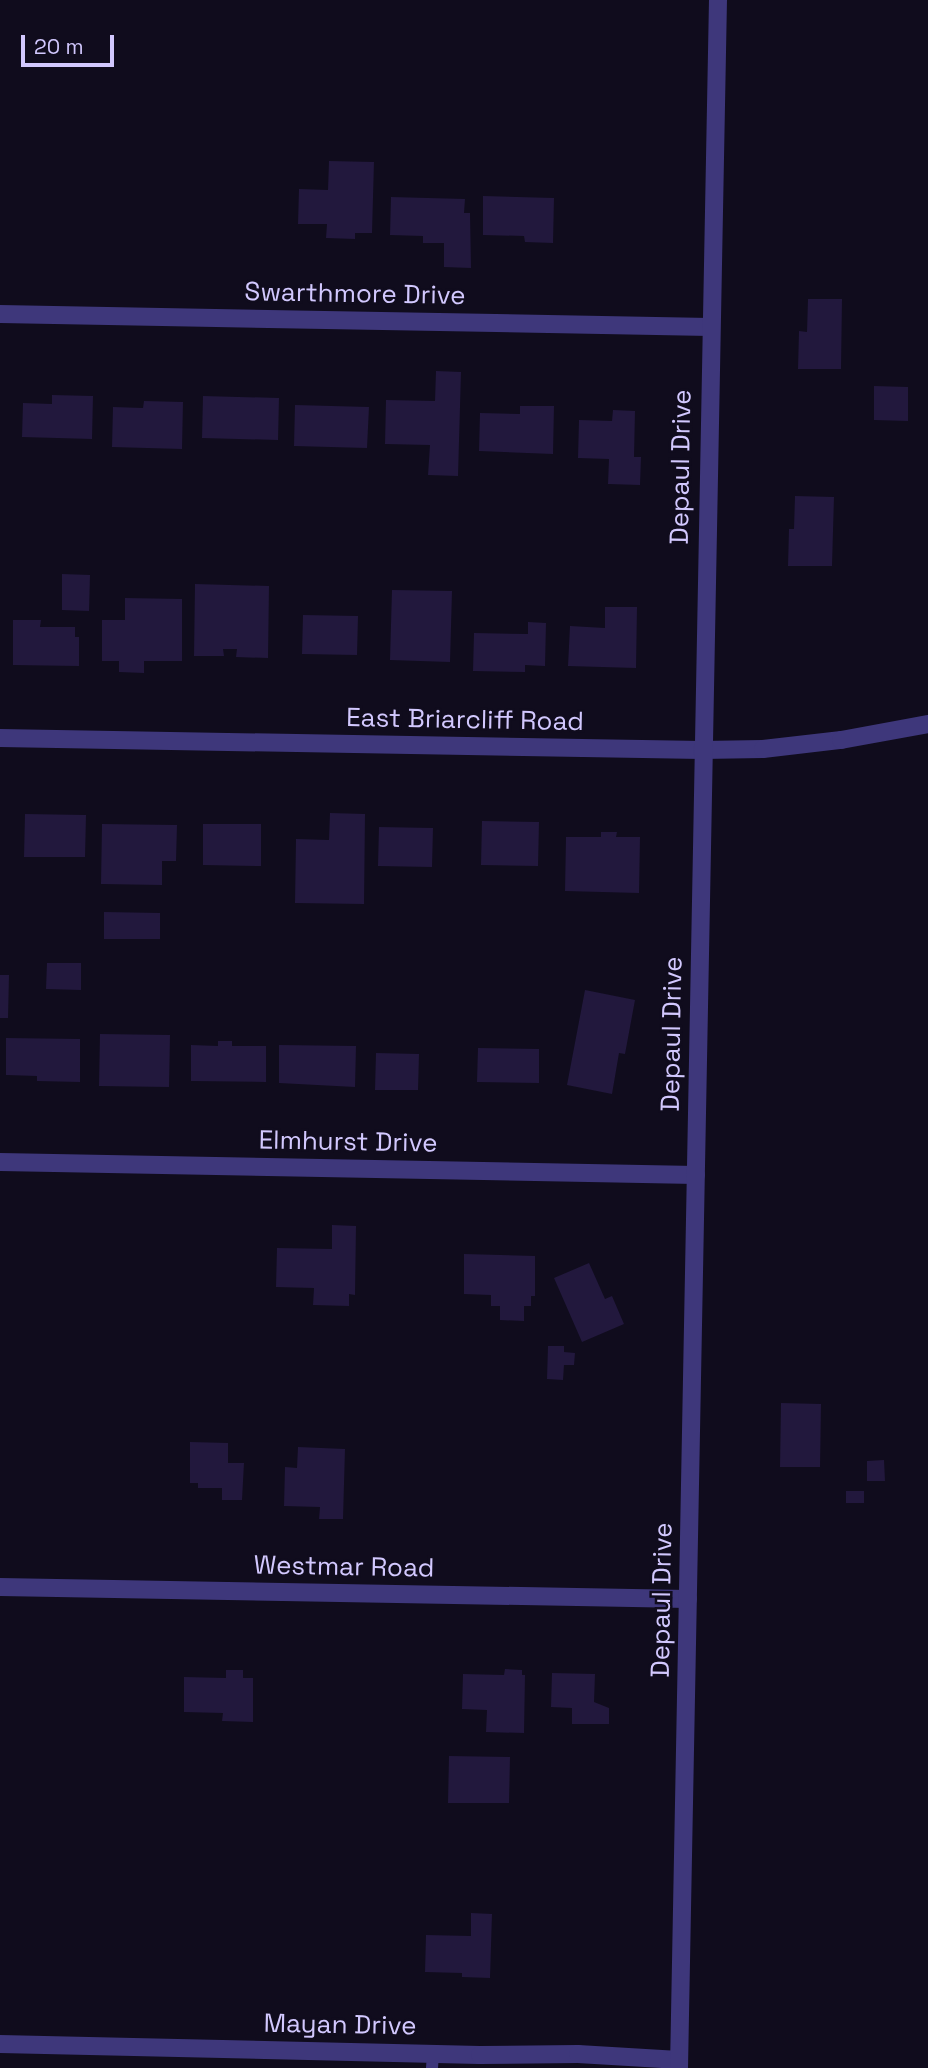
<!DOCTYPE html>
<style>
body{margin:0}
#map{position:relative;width:928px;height:2068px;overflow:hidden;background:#100c1d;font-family:"Space Grotesk",sans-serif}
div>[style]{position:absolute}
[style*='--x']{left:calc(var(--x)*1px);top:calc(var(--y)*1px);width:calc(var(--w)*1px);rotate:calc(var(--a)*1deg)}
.building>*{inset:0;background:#22183d}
.lane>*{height:12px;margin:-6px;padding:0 6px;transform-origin:6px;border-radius:6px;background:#3e377b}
.street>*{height:18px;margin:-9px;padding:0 9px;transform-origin:9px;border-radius:9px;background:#3e377b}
span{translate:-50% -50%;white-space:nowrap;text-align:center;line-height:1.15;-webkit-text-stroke:5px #100c1d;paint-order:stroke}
.street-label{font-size:26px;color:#d2c8fe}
.scale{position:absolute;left:21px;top:35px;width:93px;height:32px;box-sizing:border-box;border:4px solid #d2c8fe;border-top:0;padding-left:9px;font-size:21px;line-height:24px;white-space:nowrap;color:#d2c8fe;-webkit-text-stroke:5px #100c1d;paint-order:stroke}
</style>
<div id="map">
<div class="building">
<i style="clip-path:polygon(329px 161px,374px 162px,372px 233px,355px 233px,355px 239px,326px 238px,327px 224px,298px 224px,299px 189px,328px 190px)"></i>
<i style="clip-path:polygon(483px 196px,554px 198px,553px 243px,525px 242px,524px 236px,483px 235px)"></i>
<i style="clip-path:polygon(391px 197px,465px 199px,464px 213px,470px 213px,471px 268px,444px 267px,444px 243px,423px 243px,423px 236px,390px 235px)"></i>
<i style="clip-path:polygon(808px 299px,842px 299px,841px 369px,798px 369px,799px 331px,807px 332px)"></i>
<i style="clip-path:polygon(436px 371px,461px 372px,458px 476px,428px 475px,430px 445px,385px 444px,386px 400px,435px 401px)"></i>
<i style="clip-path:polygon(874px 386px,908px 387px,908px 421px,874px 420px)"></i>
<i style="clip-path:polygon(52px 395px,93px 396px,92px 439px,22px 437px,23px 403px,52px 404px)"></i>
<i style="clip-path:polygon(203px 396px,279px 398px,278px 440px,202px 438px)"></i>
<i style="clip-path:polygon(144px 401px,183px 402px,182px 449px,112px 447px,113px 407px,143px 408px)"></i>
<i style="clip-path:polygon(295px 405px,369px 407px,367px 448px,294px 446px)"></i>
<i style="clip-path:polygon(520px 406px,554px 406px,553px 454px,479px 451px,480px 413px,520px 414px)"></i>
<i style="clip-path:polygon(613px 410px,635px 411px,634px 457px,641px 457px,640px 485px,608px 484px,609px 459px,578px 458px,579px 420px,612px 421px)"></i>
<i style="clip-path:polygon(795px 496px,834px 497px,832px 566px,788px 566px,789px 529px,794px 529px)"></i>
<i style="clip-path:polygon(62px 574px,90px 575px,89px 611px,62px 610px)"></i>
<i style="clip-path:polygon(195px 584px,269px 586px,268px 658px,236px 657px,237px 649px,223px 649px,224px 656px,194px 656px)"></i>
<i style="clip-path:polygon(392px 590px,452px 591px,450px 662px,390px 660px)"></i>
<i style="clip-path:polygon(125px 598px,182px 599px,182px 661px,144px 661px,144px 673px,119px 672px,119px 661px,102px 661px,102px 620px,125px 620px)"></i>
<i style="clip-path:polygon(605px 607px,637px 607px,636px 668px,568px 666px,570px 626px,605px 628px)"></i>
<i style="clip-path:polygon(303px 615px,358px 616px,357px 655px,302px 654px)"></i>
<i style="clip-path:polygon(13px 620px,41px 620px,40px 627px,75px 627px,75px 637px,79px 637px,79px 666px,13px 665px)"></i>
<i style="clip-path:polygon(528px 622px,546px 623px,545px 666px,525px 665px,525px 672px,473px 671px,474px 633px,528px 634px)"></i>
<i style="clip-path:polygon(330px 813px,365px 814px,364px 904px,295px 903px,296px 839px,329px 840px)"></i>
<i style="clip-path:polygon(25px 814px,86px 815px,85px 857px,24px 857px)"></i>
<i style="clip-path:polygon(482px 821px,539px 822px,538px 866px,481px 865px)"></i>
<i style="clip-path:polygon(102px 824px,177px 825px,176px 861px,162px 861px,162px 885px,101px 884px)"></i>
<i style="clip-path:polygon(203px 824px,261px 824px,261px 866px,203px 865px)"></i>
<i style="clip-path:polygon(379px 827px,433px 828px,432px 867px,378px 866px)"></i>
<i style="clip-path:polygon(601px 832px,617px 832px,616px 837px,640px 837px,639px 893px,565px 891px,566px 837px,601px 837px)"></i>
<i style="clip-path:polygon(104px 912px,160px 913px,160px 939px,104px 939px)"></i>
<i style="clip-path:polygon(47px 963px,81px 963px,81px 990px,46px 989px)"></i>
<i style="clip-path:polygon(0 975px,9px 975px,8px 1018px,0 1018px)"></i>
<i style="clip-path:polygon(585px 990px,635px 1000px,625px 1054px,619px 1053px,612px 1094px,567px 1085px)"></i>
<i style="clip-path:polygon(100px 1034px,170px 1035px,169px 1087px,99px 1086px)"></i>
<i style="clip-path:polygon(6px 1038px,80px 1039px,80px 1082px,37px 1081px,37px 1076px,6px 1075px)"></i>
<i style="clip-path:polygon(218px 1041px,232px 1041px,232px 1046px,266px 1046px,266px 1082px,191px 1081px,191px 1045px,218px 1046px)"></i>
<i style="clip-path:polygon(279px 1045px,356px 1046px,355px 1087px,279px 1083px)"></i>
<i style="clip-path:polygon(478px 1048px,539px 1049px,539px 1083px,477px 1082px)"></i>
<i style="clip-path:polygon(376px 1053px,419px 1054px,418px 1090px,375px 1090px)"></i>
<i style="clip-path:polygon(332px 1225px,356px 1226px,355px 1295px,349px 1294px,349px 1306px,313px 1305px,314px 1288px,276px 1287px,277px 1248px,332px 1249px)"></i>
<i style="clip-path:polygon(464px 1254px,535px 1256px,535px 1296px,531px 1296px,531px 1306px,524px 1306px,524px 1321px,500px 1320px,500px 1306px,491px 1306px,491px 1295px,464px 1294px)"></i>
<i style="clip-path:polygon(589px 1263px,605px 1299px,612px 1296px,624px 1324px,582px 1342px,554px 1278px)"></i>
<i style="clip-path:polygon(548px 1346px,564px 1346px,564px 1352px,575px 1353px,574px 1365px,564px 1365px,563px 1380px,547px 1379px)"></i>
<i style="clip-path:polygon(781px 1403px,821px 1404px,820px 1467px,780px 1467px)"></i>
<i style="clip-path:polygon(190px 1442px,228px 1443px,228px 1463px,244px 1463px,242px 1500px,222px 1500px,222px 1488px,198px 1488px,198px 1483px,190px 1483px)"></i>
<i style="clip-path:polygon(298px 1447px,345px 1449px,343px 1519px,319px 1519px,320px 1507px,284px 1506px,285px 1467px,297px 1468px)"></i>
<i style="clip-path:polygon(884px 1460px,885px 1481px,867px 1481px,867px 1461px)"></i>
<i style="clip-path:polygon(846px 1491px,864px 1491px,864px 1503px,846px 1503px)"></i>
<i style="clip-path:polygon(505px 1669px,522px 1670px,522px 1675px,525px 1675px,524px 1733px,486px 1732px,487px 1710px,462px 1709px,463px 1674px,504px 1675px)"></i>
<i style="clip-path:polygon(226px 1670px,243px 1670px,243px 1678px,253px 1678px,253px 1722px,222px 1721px,223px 1713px,184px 1712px,184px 1677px,226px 1678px)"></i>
<i style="clip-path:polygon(552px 1673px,595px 1674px,594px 1702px,609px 1708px,609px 1724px,572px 1724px,572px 1708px,551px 1707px)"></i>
<i style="clip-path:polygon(449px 1756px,510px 1757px,509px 1803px,448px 1803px)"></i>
<i style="clip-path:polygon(471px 1913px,492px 1914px,490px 1978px,462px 1977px,462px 1973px,425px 1972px,426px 1935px,471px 1936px)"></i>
</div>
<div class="lane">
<i style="--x:432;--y:2068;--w:15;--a:-86"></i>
</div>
<div class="street">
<i style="--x:0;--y:314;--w:710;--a:1.05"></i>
<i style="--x:0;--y:738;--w:702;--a:0.98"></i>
<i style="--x:702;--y:750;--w:61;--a:-0.9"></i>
<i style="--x:763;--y:749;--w:79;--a:-6.6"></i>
<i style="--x:841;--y:740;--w:88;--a:-10.4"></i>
<i style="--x:0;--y:1162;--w:696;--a:1.07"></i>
<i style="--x:0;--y:1587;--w:688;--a:1"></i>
<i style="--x:0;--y:2044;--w:480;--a:1.3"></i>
<i style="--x:480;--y:2055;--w:98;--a:-0.6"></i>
<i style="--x:578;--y:2054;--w:101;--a:3.4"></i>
<i style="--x:679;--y:2068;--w:2068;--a:-88.92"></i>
</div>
<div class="street-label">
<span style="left:355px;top:294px;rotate:1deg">Swarthmore Drive</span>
<span style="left:681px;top:467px;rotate:-89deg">Depaul Drive</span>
<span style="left:465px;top:720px;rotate:1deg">East Briarcliff Road</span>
<span style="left:672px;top:1034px;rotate:-89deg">Depaul Drive</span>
<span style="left:348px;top:1142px;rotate:1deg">Elmhurst Drive</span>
<span style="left:344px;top:1567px;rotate:1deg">Westmar Road</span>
<span style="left:662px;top:1600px;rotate:-89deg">Depaul Drive</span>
<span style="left:340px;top:2025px;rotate:1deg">Mayan Drive</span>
</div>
<div class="scale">20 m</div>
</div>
